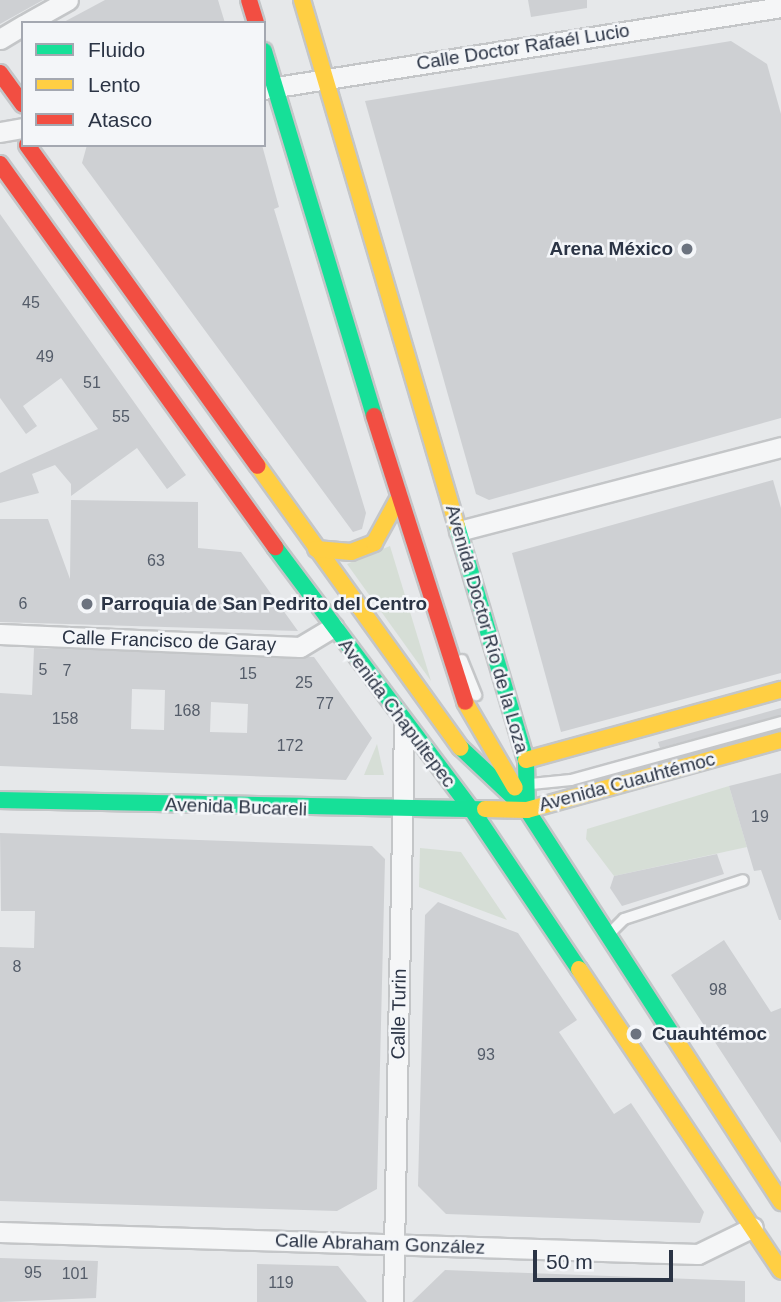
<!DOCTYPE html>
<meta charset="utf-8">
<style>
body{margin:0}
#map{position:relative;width:781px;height:1302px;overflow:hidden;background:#e6e8ea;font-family:Arial,sans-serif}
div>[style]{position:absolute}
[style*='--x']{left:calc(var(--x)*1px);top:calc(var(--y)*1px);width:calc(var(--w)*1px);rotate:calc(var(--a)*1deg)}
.green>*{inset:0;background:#d6ded6}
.building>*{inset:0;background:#ced0d3}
.roads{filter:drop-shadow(2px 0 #c4c6c8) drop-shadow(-2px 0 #c4c6c8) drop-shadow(0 2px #c4c6c8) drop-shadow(0 -2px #c4c6c8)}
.lane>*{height:10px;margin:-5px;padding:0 5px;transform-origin:5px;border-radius:5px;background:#f5f6f7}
.street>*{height:19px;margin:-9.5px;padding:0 9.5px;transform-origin:9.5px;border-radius:9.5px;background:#f5f6f7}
.fast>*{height:16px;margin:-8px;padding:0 8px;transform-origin:8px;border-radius:8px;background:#16e098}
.slow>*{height:16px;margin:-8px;padding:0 8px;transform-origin:8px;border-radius:8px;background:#ffcf43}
.jam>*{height:16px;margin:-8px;padding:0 8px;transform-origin:8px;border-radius:8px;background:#f24e42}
.dots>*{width:19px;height:19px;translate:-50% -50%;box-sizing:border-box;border:4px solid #f4f6f9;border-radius:50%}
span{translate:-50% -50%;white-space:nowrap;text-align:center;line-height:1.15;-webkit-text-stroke:5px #f4f6f9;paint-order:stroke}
.number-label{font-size:16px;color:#545c69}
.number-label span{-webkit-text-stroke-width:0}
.street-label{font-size:19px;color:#2b3445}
.poi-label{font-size:19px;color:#2b3445;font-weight:700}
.right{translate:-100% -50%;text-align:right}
.left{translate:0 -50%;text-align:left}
.legend{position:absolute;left:21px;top:21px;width:245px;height:126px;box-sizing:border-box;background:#f4f6f9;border:2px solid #a4a8b1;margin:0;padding:9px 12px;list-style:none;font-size:21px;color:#2b3445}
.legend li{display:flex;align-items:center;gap:14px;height:35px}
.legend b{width:35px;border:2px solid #a4a8b1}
.scale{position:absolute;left:533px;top:1250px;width:140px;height:32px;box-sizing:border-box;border:4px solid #2b3445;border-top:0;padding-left:9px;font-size:21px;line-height:24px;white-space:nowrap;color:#2b3445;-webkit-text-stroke:5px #f4f6f9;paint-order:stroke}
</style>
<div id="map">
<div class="green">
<i style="clip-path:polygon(390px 546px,431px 681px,347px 564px)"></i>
<i style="clip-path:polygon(377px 744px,384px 775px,364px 775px)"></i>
<i style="clip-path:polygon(729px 786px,747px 847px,614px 876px,586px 839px,587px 829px)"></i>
<i style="clip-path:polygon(420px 848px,461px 852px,507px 920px,419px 887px)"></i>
</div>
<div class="building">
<i style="clip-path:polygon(0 0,43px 0,0 24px)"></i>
<i style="clip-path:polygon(105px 0,218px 0,225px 23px,62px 23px)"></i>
<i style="clip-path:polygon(528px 0,587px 0,587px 8px,531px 17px)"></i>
<i style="clip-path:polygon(731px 41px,767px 64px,781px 114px,781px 418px,489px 500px,476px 494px,365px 101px)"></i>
<i style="clip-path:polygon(87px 145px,262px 145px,279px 207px,274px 209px,366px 513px,362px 529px,353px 532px,82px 163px)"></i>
<i style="clip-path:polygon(0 214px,186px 475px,167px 489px,137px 448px,71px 496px,71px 484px,55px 465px,32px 474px,39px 493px,0 503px,0 473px,98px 429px,61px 378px,23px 406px,37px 426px,26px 434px,0 398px)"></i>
<i style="clip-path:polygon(773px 480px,781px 508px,781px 673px,561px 732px,512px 553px)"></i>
<i style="clip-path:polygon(71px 500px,198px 502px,198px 548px,241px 552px,298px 631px,0 622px,0 519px,48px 519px,70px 579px)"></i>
<i style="clip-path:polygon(evenodd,34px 648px,314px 657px,372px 738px,346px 780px,0 766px,0 693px,32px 695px,34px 648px,132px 689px,165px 690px,164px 730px,131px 729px,132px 689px,34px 648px,211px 702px,248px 704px,247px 733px,210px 732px,211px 702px)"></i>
<i style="clip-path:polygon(781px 708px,781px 715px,660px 748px,658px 742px)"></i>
<i style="clip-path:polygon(781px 773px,781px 920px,779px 920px,761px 870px,754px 871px,729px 786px)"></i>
<i style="clip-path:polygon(0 833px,372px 846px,385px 859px,377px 1189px,337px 1211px,0 1201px,0 947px,34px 948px,35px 911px,1px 911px)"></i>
<i style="clip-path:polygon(717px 854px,724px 874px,622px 906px,610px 888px,614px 876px)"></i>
<i style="clip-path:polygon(438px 902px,518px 933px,577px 1020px,559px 1032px,614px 1114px,631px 1103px,704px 1212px,700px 1223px,446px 1214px,418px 1186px,425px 915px)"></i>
<i style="clip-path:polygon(724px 940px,771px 1012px,781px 1008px,781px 1143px,671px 975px)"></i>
<i style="clip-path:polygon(0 1258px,98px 1261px,96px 1298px,0 1302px)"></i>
<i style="clip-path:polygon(257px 1264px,338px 1266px,367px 1302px,257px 1302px)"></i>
<i style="clip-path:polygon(445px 1270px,745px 1281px,745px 1302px,412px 1302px)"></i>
</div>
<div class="roads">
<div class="lane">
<i style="--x:462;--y:660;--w:38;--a:68"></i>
<i style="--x:531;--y:784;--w:40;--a:-5.7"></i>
<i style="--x:571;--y:780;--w:218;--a:-15.4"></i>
<i style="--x:611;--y:932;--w:18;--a:-45"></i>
<i style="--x:624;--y:919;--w:125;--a:-18.1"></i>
</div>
<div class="street">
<i style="--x:27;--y:23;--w:47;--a:-29.3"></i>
<i style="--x:0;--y:39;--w:27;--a:-31"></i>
<i style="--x:264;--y:89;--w:523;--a:-9.01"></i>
<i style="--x:0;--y:132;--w:23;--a:-10"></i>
<i style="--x:459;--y:531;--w:333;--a:-14.6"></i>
<i style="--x:0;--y:634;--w:300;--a:2.5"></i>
<i style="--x:300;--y:647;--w:39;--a:-31"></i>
<i style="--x:0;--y:1232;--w:698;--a:1.81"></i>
<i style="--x:698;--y:1254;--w:61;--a:-26.1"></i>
<i style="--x:393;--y:1302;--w:576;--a:-88.91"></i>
</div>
<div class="fast">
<i style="--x:264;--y:51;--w:381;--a:73.2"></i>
<i style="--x:457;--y:526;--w:244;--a:73.6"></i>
<i style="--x:526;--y:760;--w:50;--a:88.9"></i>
<i style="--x:275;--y:547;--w:329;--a:53.2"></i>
<i style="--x:472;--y:810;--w:192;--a:56.1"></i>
<i style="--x:461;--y:748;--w:91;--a:43.2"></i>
<i style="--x:527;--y:810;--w:270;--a:57.1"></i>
<i style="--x:0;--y:800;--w:485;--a:1.1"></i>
</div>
<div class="slow">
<i style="--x:302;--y:0;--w:548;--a:73.58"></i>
<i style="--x:258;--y:466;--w:347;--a:54.3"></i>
<i style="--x:316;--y:549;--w:35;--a:5"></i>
<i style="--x:351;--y:552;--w:25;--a:-21"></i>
<i style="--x:374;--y:543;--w:48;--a:-61.3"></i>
<i style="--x:465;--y:702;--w:99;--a:59.8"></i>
<i style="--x:526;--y:760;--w:264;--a:-15.4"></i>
<i style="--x:485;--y:809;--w:42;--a:1.4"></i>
<i style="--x:527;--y:810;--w:263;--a:-15.4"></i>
<i style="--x:579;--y:969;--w:363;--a:56.2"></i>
<i style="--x:674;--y:1037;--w:197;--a:57"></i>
</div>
<div class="jam">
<i style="--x:249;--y:0;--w:24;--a:73"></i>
<i style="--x:0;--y:73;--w:39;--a:54"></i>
<i style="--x:27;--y:145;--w:395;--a:54.3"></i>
<i style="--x:0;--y:164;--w:472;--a:54.3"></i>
<i style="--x:374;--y:416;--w:300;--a:72.3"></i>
</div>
</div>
<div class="dots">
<i style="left:687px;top:249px;background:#6c737f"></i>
<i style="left:87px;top:604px;background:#6c737f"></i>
<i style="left:636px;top:1034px;background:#6c737f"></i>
</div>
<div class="number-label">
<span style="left:31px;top:303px">45</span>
<span style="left:45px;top:357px">49</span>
<span style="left:92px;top:383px">51</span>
<span style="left:121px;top:417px">55</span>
<span style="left:156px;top:561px">63</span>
<span style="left:23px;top:604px">6</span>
<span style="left:43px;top:670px">5</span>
<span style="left:67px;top:671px">7</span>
<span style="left:248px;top:674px">15</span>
<span style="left:304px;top:683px">25</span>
<span style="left:325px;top:704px">77</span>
<span style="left:187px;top:711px">168</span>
<span style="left:65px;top:719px">158</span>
<span style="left:290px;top:746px">172</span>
<span style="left:760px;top:817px">19</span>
<span style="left:17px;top:967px">8</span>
<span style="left:718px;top:990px">98</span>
<span style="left:486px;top:1055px">93</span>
<span style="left:33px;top:1273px">95</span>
<span style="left:75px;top:1274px">101</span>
<span style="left:281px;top:1283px">119</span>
</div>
<div class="street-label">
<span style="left:523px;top:47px;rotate:-9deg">Calle Doctor Rafaél Lucio</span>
<span style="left:487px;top:629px;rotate:74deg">Avenida Doctor Río de la Loza</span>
<span style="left:169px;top:641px;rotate:2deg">Calle Francisco de Garay</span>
<span style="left:397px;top:713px;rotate:53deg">Avenida Chapultepec</span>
<span style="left:627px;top:782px;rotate:-15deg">Avenida Cuauhtémoc</span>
<span style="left:236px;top:807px;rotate:2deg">Avenida Bucareli</span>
<span style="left:399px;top:1014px;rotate:-89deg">Calle Turin</span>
<span style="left:380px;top:1244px;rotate:2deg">Calle Abraham González</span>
</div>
<div class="poi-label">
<span class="right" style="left:673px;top:249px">Arena México</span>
<span class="left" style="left:101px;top:604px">Parroquia de San Pedrito del Centro</span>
<span class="left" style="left:652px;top:1034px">Cuauhtémoc</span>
</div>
<ul class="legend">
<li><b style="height:9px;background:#16e098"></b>Fluido</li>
<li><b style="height:9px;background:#ffcf43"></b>Lento</li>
<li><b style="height:9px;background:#f24e42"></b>Atasco</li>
</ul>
<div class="scale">50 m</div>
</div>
